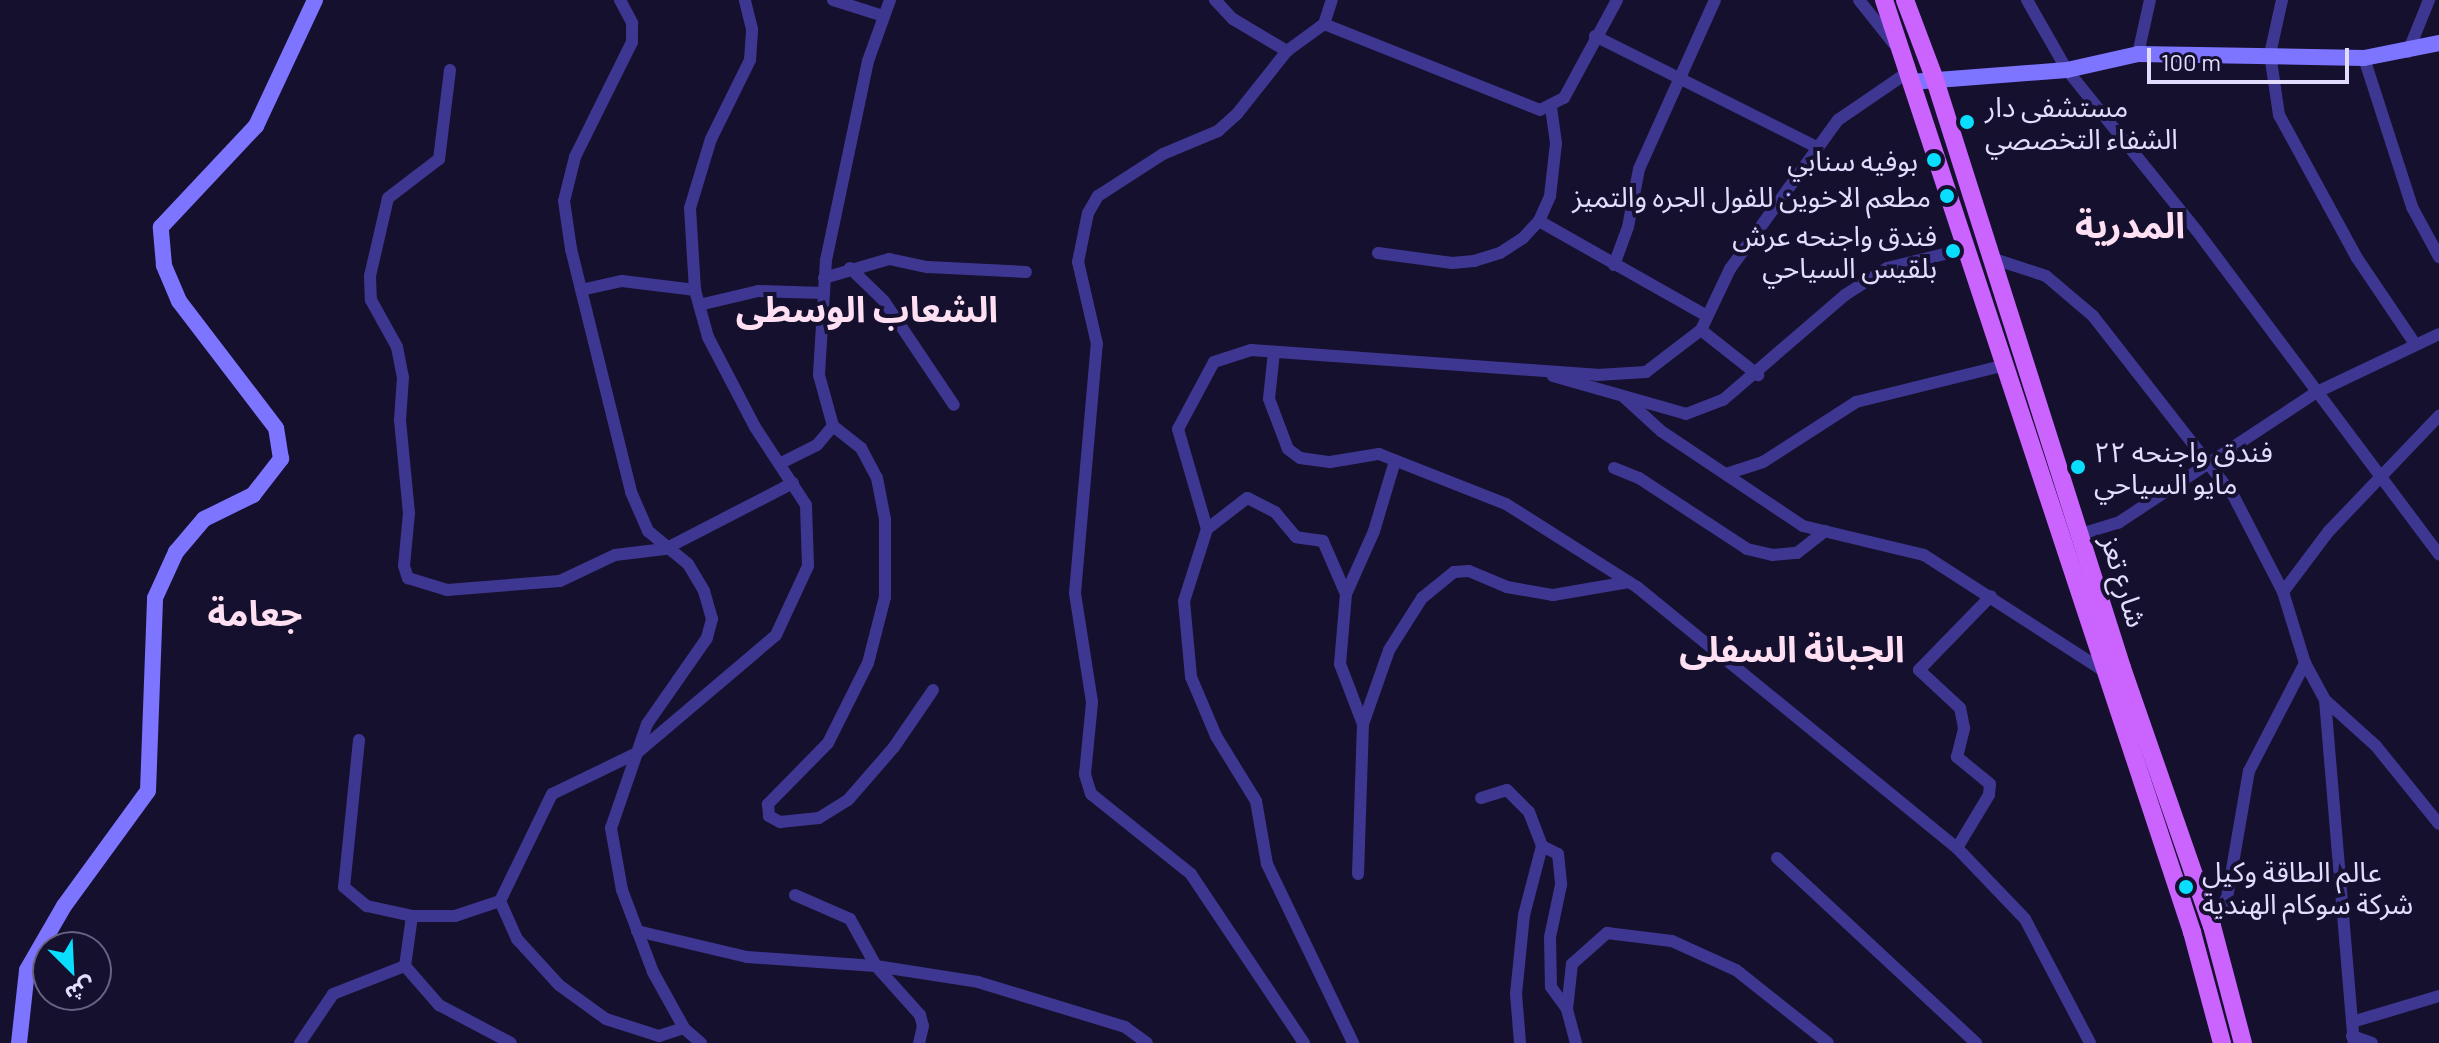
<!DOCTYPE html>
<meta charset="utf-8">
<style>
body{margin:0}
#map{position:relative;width:2439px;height:1043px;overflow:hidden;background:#16102f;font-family:Barlow,"Noto Sans Arabic",sans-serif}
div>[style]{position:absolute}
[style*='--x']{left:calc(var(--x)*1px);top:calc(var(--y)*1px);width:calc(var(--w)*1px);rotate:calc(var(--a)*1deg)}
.street>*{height:12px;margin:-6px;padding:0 6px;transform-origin:6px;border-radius:6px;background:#3e3791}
.secondary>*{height:16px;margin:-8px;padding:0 8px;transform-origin:8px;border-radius:8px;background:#7d74ff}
.primary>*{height:18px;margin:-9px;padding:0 9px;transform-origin:9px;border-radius:9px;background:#cb64ff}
.dots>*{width:22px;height:22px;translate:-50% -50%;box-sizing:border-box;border:4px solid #16102f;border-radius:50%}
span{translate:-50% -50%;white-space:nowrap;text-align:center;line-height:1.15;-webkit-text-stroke:8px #16102f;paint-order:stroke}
.poi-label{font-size:28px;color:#e2ddff}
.left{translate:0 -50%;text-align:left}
.right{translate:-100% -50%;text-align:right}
.street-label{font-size:28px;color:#e2ddff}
.district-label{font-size:36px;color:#ffdff2;font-weight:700}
.north{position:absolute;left:32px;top:931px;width:80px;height:80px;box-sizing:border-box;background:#16102f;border:2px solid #686282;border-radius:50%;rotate:156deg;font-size:22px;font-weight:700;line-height:32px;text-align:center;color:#e2ddff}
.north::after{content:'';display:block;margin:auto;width:28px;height:36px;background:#09deff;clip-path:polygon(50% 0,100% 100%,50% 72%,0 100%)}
.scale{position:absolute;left:2147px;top:48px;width:202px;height:36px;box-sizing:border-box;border:4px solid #e2ddff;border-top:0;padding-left:10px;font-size:24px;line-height:28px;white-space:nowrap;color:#e2ddff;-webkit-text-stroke:6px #16102f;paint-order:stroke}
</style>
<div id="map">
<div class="street">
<i style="--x:620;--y:0;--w:26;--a:62"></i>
<i style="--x:632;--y:23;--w:19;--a:90"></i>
<i style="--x:632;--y:42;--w:128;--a:116.4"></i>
<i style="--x:575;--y:157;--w:45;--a:104"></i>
<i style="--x:564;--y:201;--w:49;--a:81.7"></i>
<i style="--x:571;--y:249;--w:250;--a:76.1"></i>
<i style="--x:631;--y:492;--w:43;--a:66.4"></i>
<i style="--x:648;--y:531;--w:52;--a:39.5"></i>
<i style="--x:688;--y:564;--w:31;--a:59"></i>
<i style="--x:704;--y:591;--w:29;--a:74"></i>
<i style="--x:712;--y:619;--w:20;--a:105"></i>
<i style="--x:707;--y:638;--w:105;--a:124.9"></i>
<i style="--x:647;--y:724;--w:31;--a:109"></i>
<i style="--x:637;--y:753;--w:94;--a:154.2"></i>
<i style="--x:552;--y:794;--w:119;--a:115.9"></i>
<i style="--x:500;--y:901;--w:42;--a:65.9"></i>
<i style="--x:517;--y:939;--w:62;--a:47.6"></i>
<i style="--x:559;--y:985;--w:58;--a:35.9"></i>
<i style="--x:606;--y:1019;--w:56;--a:17.8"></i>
<i style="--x:659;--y:1036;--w:26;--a:-18"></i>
<i style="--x:833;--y:0;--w:49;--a:17.7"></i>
<i style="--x:890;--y:0;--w:65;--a:109.8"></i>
<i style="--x:868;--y:61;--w:203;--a:101.9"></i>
<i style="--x:826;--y:260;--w:115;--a:93.5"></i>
<i style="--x:819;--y:375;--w:53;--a:74.6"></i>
<i style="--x:833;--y:426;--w:36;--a:38"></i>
<i style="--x:861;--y:448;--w:34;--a:62"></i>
<i style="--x:877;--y:478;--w:42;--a:79"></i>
<i style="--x:885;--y:519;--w:78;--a:90"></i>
<i style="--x:885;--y:597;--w:68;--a:104.4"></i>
<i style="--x:868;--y:663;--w:89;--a:116.6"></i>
<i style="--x:828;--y:743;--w:86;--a:134.5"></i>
<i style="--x:768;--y:804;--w:12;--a:85"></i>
<i style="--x:769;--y:816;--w:13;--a:29"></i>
<i style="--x:780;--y:822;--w:39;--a:-6"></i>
<i style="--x:819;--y:818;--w:34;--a:-32"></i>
<i style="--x:848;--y:800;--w:70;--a:-49"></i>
<i style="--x:894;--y:747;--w:69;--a:-55.6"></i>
<i style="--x:1215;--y:0;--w:26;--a:47"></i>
<i style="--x:1233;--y:19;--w:63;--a:30.7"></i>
<i style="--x:1859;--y:0;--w:56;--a:51.5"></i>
<i style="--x:2027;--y:0;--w:81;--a:60.3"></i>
<i style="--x:2067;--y:70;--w:207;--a:51.1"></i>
<i style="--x:2197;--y:231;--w:404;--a:53.2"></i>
<i style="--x:2282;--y:0;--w:55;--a:102.5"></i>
<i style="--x:2270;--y:54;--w:62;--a:81.6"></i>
<i style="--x:2279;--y:115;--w:163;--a:61.4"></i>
<i style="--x:2357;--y:258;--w:104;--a:56"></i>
<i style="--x:1324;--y:24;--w:232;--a:21.7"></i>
<i style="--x:1540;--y:110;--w:27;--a:-27"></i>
<i style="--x:1564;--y:98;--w:111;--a:-61.6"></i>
<i style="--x:1595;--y:36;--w:248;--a:26.6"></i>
<i style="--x:2408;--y:52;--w:56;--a:-68"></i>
<i style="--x:2138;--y:54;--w:55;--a:-77.5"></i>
<i style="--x:2364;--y:58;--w:157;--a:72.1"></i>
<i style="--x:2412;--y:207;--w:57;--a:61.6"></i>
<i style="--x:450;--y:70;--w:90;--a:97"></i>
<i style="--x:439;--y:159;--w:64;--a:142.6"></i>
<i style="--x:388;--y:198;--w:80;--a:103"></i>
<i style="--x:370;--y:276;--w:24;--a:88"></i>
<i style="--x:371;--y:300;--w:54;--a:61"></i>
<i style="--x:397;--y:347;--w:31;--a:79"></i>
<i style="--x:403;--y:377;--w:43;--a:94"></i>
<i style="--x:400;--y:420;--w:93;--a:84.5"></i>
<i style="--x:409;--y:513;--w:53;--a:95.4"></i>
<i style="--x:404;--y:566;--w:13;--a:72"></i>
<i style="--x:408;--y:578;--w:41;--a:17.1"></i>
<i style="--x:447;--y:590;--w:113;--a:-4.6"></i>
<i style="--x:560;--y:581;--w:61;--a:-25.3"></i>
<i style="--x:615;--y:555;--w:50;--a:-6.8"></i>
<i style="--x:665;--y:549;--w:144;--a:-27.3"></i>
<i style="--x:1539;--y:221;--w:193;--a:29.5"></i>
<i style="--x:1378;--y:253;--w:75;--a:7.7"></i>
<i style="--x:1452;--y:263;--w:22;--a:-5"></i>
<i style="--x:1474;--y:261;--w:27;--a:-17"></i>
<i style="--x:1500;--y:253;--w:27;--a:-33"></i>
<i style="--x:1523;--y:238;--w:23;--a:-47"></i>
<i style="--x:1539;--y:221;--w:27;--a:-66"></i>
<i style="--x:1550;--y:196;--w:53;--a:-83.5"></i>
<i style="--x:1556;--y:143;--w:34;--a:-98"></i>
<i style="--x:1988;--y:257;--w:61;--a:18.1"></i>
<i style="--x:2046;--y:276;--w:62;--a:40.4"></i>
<i style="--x:2093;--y:316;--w:227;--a:52"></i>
<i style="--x:2233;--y:495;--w:109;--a:62.7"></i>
<i style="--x:2283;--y:592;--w:74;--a:72.8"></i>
<i style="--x:2305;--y:663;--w:42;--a:61.6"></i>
<i style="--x:2325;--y:700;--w:69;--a:42"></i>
<i style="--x:2376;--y:746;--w:100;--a:51.1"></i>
<i style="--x:1614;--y:265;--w:40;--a:-69.8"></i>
<i style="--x:1628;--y:227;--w:59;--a:-79.3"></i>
<i style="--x:1639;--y:169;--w:185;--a:-65.8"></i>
<i style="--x:850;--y:268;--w:47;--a:44.1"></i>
<i style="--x:884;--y:301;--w:125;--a:56.1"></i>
<i style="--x:824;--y:278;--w:68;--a:-16.3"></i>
<i style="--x:889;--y:259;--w:40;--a:12"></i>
<i style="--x:928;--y:267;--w:98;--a:2.9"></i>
<i style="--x:581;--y:290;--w:42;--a:-12.4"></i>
<i style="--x:622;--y:281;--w:74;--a:7"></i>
<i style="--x:699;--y:305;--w:61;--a:-13.3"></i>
<i style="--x:758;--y:291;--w:65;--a:1.8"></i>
<i style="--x:1701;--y:330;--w:73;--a:38.3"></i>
<i style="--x:1274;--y:352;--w:47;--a:96.1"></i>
<i style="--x:1269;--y:399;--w:53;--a:69.2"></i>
<i style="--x:1288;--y:449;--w:15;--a:37"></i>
<i style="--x:1300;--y:458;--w:30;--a:8"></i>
<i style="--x:1330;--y:462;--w:50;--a:-9.3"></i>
<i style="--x:1379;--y:454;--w:136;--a:21.5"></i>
<i style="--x:1506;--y:504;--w:155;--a:32.4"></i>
<i style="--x:1637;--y:587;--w:413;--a:39.2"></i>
<i style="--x:1957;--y:848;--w:98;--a:46.2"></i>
<i style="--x:2025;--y:919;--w:140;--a:62.3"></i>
<i style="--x:1553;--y:376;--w:138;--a:15.9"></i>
<i style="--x:1686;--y:414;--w:40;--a:-21"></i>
<i style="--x:1723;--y:400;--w:161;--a:-40.7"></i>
<i style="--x:1845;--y:295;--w:50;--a:-32.7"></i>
<i style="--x:1887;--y:268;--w:80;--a:-13.7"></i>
<i style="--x:1625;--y:398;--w:49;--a:42.5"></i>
<i style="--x:1661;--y:431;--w:171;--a:33.8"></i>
<i style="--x:1803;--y:526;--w:124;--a:13.5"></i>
<i style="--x:1924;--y:555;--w:218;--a:32.8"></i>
<i style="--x:781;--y:463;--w:40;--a:-26.6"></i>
<i style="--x:817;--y:445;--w:25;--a:-50"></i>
<i style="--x:1614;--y:468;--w:27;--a:22"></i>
<i style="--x:1639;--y:478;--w:129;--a:33.3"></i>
<i style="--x:1747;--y:549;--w:26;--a:13"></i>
<i style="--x:1772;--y:555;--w:25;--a:-5"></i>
<i style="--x:1797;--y:553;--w:36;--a:-38"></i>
<i style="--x:1726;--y:474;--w:39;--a:-18"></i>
<i style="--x:1763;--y:462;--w:111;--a:-32.8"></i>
<i style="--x:1856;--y:402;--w:150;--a:-13.9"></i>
<i style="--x:1207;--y:529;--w:104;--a:-106.2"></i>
<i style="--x:1178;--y:429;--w:76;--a:-61.8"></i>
<i style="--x:1214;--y:362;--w:39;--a:-18"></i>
<i style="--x:1251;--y:350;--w:347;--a:4.1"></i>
<i style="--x:1597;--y:375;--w:49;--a:-3.5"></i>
<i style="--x:1646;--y:372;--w:69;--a:-37.4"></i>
<i style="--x:1701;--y:330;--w:68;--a:-64.6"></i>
<i style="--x:1730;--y:269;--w:184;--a:-54.1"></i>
<i style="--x:1838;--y:120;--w:85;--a:-34.4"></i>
<i style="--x:2081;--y:534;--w:39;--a:-17"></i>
<i style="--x:2118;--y:523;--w:236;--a:-33.4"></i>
<i style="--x:2315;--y:393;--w:137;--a:-25.4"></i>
<i style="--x:2283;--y:592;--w:75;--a:-53.1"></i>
<i style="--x:2328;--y:532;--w:161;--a:-46.3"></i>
<i style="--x:1346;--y:594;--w:58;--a:-113.5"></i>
<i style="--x:1323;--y:541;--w:27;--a:-172"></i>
<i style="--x:1296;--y:537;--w:33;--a:-130"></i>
<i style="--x:1275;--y:512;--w:31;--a:-153"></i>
<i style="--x:1247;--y:498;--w:51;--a:142.2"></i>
<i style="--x:1207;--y:529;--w:76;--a:107.7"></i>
<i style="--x:1184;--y:601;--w:76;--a:84.7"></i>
<i style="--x:1191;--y:677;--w:64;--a:67"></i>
<i style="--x:1216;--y:736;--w:76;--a:58.4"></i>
<i style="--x:1256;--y:801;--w:64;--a:80.1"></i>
<i style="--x:1267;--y:864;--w:199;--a:64.3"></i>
<i style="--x:2325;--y:700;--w:344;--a:85.2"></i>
<i style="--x:1363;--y:724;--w:78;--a:-70.6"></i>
<i style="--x:1389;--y:650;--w:62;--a:-57.6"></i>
<i style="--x:1422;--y:598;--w:41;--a:-39.1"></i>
<i style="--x:1454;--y:572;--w:15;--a:-4"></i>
<i style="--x:1469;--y:571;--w:41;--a:22.8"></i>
<i style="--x:1507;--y:587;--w:47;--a:9.9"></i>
<i style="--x:1553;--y:595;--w:77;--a:-9.7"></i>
<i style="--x:359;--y:740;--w:148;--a:95.8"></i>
<i style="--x:344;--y:887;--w:30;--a:40"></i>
<i style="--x:367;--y:906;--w:46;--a:12.5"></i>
<i style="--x:412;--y:916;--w:43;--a:0"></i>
<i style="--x:455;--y:916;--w:47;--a:-18.4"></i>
<i style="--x:1481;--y:798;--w:27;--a:-17"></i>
<i style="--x:1507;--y:790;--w:31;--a:45"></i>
<i style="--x:1529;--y:812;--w:36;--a:69"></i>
<i style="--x:1542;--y:846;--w:71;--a:104.6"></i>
<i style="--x:1524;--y:915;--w:79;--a:95.8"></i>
<i style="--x:1516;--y:994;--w:49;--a:85.3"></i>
<i style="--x:1542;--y:846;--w:18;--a:27"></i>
<i style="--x:1558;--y:854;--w:31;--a:84"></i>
<i style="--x:1561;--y:885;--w:53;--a:101.9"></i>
<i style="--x:1550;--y:937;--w:50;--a:88.9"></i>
<i style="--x:1551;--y:987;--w:27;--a:54"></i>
<i style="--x:1957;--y:848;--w:62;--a:-58.9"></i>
<i style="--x:1989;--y:795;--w:11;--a:-85"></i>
<i style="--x:1990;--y:784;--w:43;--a:-140.7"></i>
<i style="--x:1957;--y:757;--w:30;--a:-76"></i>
<i style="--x:1964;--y:728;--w:20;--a:-101"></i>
<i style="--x:1960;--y:708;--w:56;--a:-137.2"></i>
<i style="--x:1919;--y:670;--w:103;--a:-45.8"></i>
<i style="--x:1777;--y:858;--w:272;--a:42.9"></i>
<i style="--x:1358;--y:874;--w:150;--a:-88.1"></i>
<i style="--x:1363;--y:724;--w:64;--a:-111"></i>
<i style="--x:1340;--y:664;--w:70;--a:-85.1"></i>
<i style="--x:1346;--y:594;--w:69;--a:-66"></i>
<i style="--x:1374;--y:531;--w:73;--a:-73.3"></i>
<i style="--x:795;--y:895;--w:60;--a:23.6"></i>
<i style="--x:850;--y:919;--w:54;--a:61"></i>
<i style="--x:876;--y:966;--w:66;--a:48.1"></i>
<i style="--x:920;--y:1015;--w:11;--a:75"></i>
<i style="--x:923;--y:1026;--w:17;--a:103"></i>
<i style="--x:2210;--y:927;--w:34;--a:-60"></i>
<i style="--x:2227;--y:898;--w:129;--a:-80.2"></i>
<i style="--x:2249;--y:771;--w:122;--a:-62.6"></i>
<i style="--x:637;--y:931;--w:113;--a:13.3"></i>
<i style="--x:747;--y:957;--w:129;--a:4"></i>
<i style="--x:876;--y:966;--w:103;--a:8.9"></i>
<i style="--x:978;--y:982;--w:154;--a:17"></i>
<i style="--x:1125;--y:1027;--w:27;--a:36"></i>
<i style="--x:405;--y:966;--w:52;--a:48.9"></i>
<i style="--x:439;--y:1005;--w:81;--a:27.8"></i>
<i style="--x:2352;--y:1022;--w:91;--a:-16.6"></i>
<i style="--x:2352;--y:1036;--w:21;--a:19"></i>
<i style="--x:300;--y:1043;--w:59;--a:-56"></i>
<i style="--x:333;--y:994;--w:77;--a:-21.3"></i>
<i style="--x:405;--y:966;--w:50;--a:-82"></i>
<i style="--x:701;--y:1043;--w:23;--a:-139"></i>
<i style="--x:684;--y:1028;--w:64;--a:-119"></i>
<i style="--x:653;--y:972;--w:88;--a:-110.7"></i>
<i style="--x:622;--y:890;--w:63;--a:-100.1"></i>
<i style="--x:611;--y:828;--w:79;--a:-70.9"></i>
<i style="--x:637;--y:753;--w:182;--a:-40.3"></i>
<i style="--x:776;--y:635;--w:76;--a:-65.1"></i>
<i style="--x:808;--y:566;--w:61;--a:-91.9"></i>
<i style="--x:806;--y:505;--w:93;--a:-123.2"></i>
<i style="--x:755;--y:427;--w:102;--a:-117.6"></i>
<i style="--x:708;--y:337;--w:49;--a:-105.5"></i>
<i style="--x:695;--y:290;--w:82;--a:-93.5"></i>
<i style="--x:690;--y:208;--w:72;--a:-73.1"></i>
<i style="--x:711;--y:139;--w:88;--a:-63.7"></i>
<i style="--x:750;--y:60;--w:31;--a:-86"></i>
<i style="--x:752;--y:29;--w:30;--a:-104"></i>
<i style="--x:1304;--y:1043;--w:203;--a:-123.8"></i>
<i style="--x:1191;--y:874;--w:128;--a:-141.3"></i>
<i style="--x:1091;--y:794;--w:21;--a:-107"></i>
<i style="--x:1085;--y:774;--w:72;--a:-84.4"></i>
<i style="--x:1092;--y:702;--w:110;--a:-98.9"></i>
<i style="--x:1075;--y:593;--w:250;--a:-85"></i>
<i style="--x:1097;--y:344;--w:84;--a:-103"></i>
<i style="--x:1078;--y:262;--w:50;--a:-78.5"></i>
<i style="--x:1088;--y:213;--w:20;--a:-60"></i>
<i style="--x:1098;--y:196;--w:77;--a:-32.9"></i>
<i style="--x:1163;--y:154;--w:60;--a:-22.7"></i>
<i style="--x:1218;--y:131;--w:25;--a:-42"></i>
<i style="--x:1237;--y:114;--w:80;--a:-51.6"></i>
<i style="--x:1287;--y:51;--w:46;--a:-36.1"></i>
<i style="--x:1324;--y:24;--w:25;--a:-72"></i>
<i style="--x:1576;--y:1043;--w:35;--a:-105"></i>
<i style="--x:1567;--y:1009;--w:45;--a:-83.7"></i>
<i style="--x:1572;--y:964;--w:47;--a:-41.5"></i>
<i style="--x:1607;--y:933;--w:65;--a:7"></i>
<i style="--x:1672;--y:941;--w:70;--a:24.4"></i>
<i style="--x:1736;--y:970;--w:117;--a:38.4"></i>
</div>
<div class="secondary">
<i style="--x:1911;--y:82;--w:156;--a:-4.4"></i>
<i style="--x:2067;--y:70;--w:73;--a:-12.7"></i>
<i style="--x:2138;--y:54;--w:226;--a:1"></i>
<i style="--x:2364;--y:58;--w:76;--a:-11.3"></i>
<i style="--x:19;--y:1043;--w:73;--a:-83.7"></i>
<i style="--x:27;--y:970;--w:74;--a:-60"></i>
<i style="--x:64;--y:906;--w:142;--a:-53.9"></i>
<i style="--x:148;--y:791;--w:193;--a:-87.9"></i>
<i style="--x:155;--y:598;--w:51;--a:-65.5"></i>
<i style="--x:176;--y:552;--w:43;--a:-49.7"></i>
<i style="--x:204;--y:519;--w:55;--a:-26.1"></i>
<i style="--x:253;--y:495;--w:46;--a:-52.1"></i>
<i style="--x:281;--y:459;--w:31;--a:-99"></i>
<i style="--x:276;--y:428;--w:160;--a:-127.4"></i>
<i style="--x:179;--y:301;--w:39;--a:-113"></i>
<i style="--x:164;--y:265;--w:38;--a:-95"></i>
<i style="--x:161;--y:227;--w:139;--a:-46.8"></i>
<i style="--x:256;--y:126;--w:139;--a:-64.9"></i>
</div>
<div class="primary">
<i style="--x:1884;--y:0;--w:982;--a:71.71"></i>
<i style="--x:2192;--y:932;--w:115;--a:74.9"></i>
<i style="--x:1905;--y:0;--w:82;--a:69.4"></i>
<i style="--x:1934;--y:77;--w:620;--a:72.35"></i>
<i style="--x:2122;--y:668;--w:273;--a:70.8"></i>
<i style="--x:2212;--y:926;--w:121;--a:75.2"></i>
</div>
<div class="dots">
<i style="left:1967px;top:122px;background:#09deff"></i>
<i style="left:1934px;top:160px;background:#09deff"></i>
<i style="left:1947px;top:196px;background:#09deff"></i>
<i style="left:1953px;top:251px;background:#09deff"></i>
<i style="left:2078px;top:467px;background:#09deff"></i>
<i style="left:2186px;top:887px;background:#09deff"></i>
</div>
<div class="poi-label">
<span class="left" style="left:1985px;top:122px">مستشفى دار<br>الشفاء التخصصي</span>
<span class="right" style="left:1918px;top:160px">بوفيه سنابي</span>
<span class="right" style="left:1931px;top:196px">مطعم الاخوين للفول الجره والتميز</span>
<span class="right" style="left:1937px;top:251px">فندق واجنحه عرش<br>بلقيس السياحي</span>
<span class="left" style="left:2094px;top:467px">فندق واجنحه ٢٢<br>مايو السياحي</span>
<span class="left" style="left:2202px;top:887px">عالم الطاقة وكيل<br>شركة سوكام الهندية</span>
</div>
<div class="street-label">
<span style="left:2125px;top:581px;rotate:73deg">شارع تعز</span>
</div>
<div class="district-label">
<span style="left:2130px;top:224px">المدرية</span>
<span style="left:867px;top:308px">الشعاب الوسطى</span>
<span style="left:255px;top:612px">جعامة</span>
<span style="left:1792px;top:648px">الجبانة السفلى</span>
</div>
<div class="north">ش</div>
<div class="scale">100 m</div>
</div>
